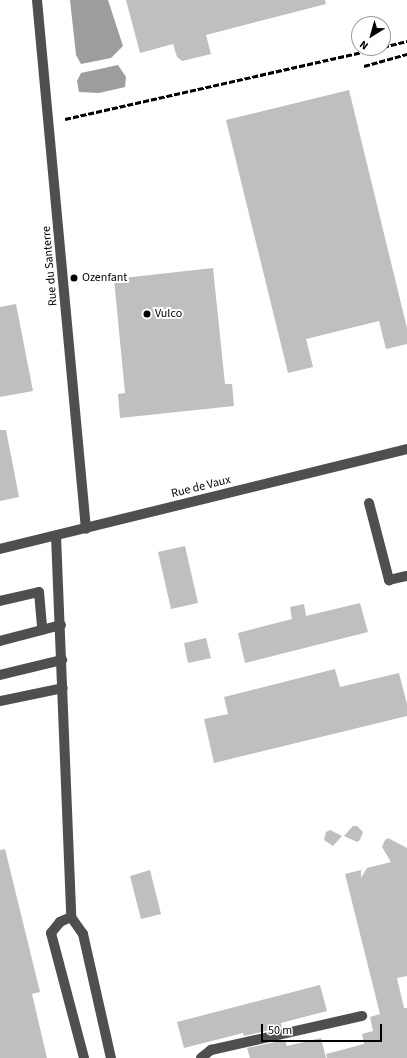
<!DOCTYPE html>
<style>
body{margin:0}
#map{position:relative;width:407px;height:1058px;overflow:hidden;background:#fff;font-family:"Source Sans 3",sans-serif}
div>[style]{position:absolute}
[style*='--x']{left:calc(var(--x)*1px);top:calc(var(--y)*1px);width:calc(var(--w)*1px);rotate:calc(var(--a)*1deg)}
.water>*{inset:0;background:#9d9d9d}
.building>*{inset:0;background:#bfbfbf}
.minor>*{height:10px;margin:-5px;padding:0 5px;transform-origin:5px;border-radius:5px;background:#4f4f4f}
.rail>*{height:3px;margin-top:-1.5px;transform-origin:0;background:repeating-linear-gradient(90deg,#000 0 6px,transparent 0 8px)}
.dots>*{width:11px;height:11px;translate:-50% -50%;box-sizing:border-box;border:2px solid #fff;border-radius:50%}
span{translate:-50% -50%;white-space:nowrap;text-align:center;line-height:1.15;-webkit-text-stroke:4px #fff;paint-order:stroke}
.street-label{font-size:12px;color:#000}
.poi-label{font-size:12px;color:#000}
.left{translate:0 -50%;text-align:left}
.north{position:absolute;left:351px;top:16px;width:40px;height:40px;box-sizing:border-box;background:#fff;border:1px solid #999;border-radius:50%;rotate:217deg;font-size:11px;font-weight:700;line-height:16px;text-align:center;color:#000}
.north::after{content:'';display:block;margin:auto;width:14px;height:18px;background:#000;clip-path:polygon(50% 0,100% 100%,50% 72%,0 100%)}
.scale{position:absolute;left:261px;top:1024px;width:121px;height:18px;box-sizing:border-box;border:2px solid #000;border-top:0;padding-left:5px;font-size:12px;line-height:14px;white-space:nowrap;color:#000;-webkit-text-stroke:3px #fff;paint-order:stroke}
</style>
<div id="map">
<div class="water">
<i style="clip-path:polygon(70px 0,108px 0,123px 46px,111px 58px,81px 64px,76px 55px)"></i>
<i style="clip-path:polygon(118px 65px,126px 77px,125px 87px,99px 93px,79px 92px,77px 81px,81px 73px)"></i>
</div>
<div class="building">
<i style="clip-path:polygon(126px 0,325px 0,326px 4px,206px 35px,211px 54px,182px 61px,177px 57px,173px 44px,140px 53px)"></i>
<i style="clip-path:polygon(349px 90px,407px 328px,407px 344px,386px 349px,379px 321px,306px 339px,313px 367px,288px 373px,226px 120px)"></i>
<i style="clip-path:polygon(213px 268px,225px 384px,232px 384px,234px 406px,120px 418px,118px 394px,125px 393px,114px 279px)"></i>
<i style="clip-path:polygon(16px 304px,33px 391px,0 397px,0 307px)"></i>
<i style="clip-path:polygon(0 430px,6px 430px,19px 497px,0 501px)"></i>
<i style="clip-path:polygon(185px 546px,198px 603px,171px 609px,158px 552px)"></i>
<i style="clip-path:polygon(360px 603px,368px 632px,245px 663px,238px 633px,292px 619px,290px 607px,304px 604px,306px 616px)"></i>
<i style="clip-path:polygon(206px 638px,211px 658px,188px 663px,184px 643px)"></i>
<i style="clip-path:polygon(335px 669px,340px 687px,399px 673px,407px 704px,407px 716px,214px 763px,204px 719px,228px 714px,224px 697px)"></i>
<i style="clip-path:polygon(353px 826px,357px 826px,363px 832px,360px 840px,357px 842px,344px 836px)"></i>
<i style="clip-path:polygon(330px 830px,342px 836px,333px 846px,324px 840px,326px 832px)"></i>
<i style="clip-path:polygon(388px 838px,407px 848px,407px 976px,397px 978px,404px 1008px,407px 1008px,407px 1058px,327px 1058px,326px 1054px,364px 1044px,362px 1034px,373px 1031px,370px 1017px,380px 1014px,345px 874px,361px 870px,361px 878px,367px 868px,391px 862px,382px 847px,385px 840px)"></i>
<i style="clip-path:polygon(5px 849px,40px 992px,32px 994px,47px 1058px,0 1058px,0 850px)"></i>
<i style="clip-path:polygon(150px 870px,161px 914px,141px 919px,130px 876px)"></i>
<i style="clip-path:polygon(320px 985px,327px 1011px,281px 1023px,282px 1027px,244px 1036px,243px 1033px,184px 1048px,177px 1022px)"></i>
<i style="clip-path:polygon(321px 1038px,326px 1058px,250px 1058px,247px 1048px,285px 1040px,287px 1046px)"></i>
</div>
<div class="minor">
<i style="--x:37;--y:0;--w:531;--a:84.71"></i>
<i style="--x:369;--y:503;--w:80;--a:75.4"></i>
<i style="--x:389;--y:580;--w:18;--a:-13"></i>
<i style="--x:56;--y:536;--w:381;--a:87.7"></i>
<i style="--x:71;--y:917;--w:21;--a:55"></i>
<i style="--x:83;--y:934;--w:127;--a:77.3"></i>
<i style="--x:0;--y:549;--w:419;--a:-13.8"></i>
<i style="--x:0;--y:601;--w:40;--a:-13"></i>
<i style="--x:39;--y:592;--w:38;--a:85"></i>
<i style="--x:0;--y:641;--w:63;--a:-14.7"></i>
<i style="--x:0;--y:675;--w:64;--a:-13.6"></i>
<i style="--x:0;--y:701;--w:64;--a:-11.7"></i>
<i style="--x:71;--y:917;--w:12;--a:156"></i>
<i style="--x:60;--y:922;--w:14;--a:129"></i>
<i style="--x:51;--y:933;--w:129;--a:75.2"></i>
<i style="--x:201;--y:1058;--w:13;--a:-39"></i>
<i style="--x:211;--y:1050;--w:155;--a:-12.7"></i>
</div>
<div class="rail">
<i style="--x:383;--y:47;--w:25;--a:-14"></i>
<i style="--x:364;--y:66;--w:45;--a:-15.6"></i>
<i style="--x:65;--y:119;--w:323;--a:-12.7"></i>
</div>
<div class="dots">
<i style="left:74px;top:278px;background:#000"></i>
<i style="left:147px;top:314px;background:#000"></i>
</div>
<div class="street-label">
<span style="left:50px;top:266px;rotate:-95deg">Rue du Santerre</span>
<span style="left:201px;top:487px;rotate:-14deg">Rue de Vaux</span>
</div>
<div class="poi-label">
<span class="left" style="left:82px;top:278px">Ozenfant</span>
<span class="left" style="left:155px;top:314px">Vulco</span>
</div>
<div class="north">N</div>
<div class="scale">50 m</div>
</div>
